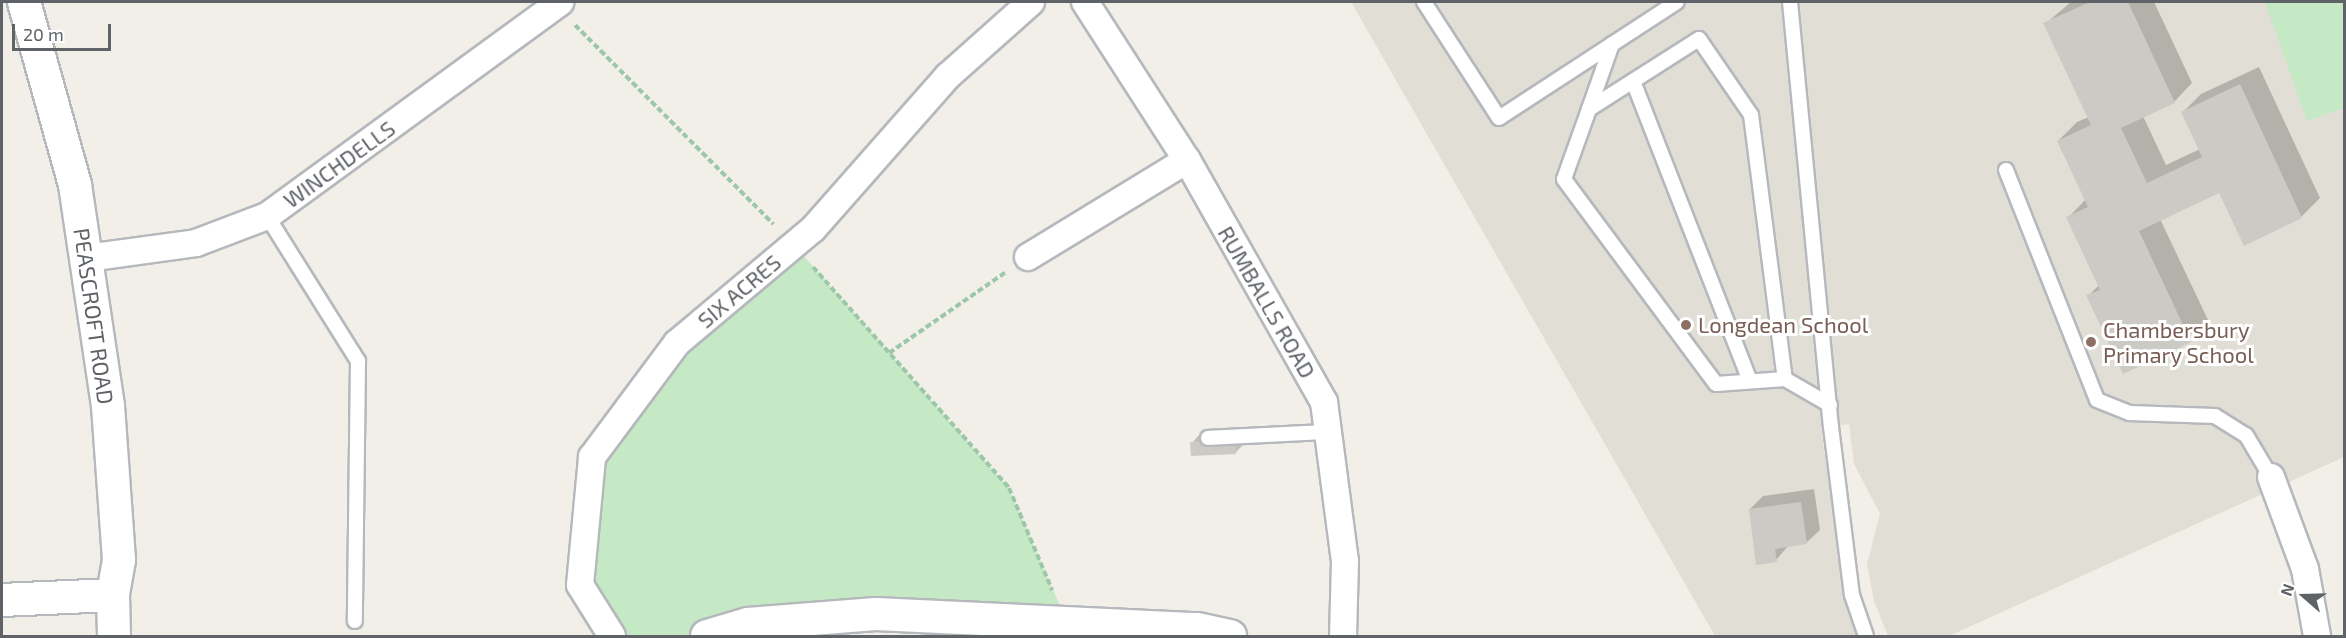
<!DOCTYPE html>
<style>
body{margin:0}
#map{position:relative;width:2346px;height:638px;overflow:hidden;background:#f1efe8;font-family:"Exo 2",sans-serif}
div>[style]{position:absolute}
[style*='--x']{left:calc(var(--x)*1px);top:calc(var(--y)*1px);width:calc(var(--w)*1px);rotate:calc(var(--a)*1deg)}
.education>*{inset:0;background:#e1ded6}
.green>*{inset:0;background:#c5e8c5}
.shadow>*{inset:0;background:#0003}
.building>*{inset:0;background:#cccac5}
.path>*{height:4px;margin-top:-2px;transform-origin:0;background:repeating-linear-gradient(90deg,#9cc7a9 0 6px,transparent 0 9px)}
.roads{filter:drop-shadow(2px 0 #b5b8bc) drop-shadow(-2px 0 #b5b8bc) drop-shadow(0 2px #b5b8bc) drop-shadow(0 -2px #b5b8bc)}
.service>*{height:14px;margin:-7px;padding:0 7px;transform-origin:7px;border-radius:7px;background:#fff}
.minor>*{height:26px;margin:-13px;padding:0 13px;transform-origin:13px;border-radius:13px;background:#fff}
.tertiary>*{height:32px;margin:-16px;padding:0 16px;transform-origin:16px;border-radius:16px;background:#fff}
.dots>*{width:16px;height:16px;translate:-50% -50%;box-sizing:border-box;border:3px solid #fff;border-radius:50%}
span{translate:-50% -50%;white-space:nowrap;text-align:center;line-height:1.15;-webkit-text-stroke:6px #fff;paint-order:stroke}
.street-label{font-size:22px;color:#5f6368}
.education-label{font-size:22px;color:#785e54}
.left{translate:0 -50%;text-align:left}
.frame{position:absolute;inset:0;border:3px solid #5f6368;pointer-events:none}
.north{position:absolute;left:2274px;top:566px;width:60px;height:60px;-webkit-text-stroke:4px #fff;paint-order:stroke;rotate:290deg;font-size:16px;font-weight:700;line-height:24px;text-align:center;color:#5f6368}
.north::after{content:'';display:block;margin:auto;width:21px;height:27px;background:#5f6368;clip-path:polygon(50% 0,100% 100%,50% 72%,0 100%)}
.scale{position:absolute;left:12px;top:24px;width:99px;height:27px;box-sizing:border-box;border:3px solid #5f6368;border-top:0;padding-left:8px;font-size:18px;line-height:21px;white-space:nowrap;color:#5f6368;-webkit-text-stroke:4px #fff;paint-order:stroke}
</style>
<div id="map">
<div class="education">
<i style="clip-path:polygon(1351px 2px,2344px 2px,2344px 457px,1949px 636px,1888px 636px,1874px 601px,1867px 564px,1880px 514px,1854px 464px,1849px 424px,1821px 428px,1846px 603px,1858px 636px,1715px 636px)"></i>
</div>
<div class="green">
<i style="clip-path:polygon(2265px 2px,2344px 2px,2344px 108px,2307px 121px)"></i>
<i style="clip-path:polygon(794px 245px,1009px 488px,1073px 636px,876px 614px,707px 636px,612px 636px,580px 585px,592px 457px,677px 343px)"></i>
</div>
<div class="shadow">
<i style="clip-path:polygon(2071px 2px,2154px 2px,2192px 83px,2174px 102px,2143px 116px,2166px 165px,2200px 149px,2183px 112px,2201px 94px,2259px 67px,2320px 198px,2301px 217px,2219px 191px,2160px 219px,2209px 322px,2190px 341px,2088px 296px,2099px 285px,2068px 218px,2086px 199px,2058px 141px,2077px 122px,2089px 117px,2045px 24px)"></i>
<i style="clip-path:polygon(1241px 434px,1242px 446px,1235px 453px,1192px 443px,1198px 436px)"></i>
<i style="clip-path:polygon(1814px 489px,1820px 530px,1806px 543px,1789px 545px,1776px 560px,1750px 509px,1763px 496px)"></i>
</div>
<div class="building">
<i style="clip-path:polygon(2090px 2px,2128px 2px,2175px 103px,2121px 128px,2147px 183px,2202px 157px,2181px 112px,2240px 84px,2302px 218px,2244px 246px,2219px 193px,2139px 231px,2191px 342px,2123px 374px,2086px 295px,2100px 290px,2066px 217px,2088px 207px,2057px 141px,2091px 125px,2043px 23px)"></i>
<i style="clip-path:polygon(1235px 440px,1236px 454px,1191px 456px,1190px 442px)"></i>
<i style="clip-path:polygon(1801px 502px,1807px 544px,1775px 549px,1777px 562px,1756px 565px,1749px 509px)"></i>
</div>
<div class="path">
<i style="--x:575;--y:25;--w:281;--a:45.1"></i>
<i style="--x:813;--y:267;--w:295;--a:48.4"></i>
<i style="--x:1009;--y:488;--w:111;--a:67.1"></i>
<i style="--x:889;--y:353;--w:142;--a:-34.7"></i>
</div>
<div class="roads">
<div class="service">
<i style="--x:1424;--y:2;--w:138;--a:57.1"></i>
<i style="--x:1499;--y:118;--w:212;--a:-33.1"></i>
<i style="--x:1790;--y:2;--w:427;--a:84.5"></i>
<i style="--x:1831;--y:427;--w:169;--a:82.9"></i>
<i style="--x:1852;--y:595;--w:43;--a:71.1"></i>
<i style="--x:1699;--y:39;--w:92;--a:55.6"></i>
<i style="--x:1751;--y:115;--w:266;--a:82.7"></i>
<i style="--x:1785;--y:379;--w:69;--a:175.9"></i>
<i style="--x:1716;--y:384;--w:255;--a:-126.6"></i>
<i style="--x:1564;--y:179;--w:74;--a:-70.3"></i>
<i style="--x:1589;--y:109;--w:130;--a:-32.5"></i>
<i style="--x:1633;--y:81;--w:322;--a:68.7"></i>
<i style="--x:1589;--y:109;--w:69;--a:-70.5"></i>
<i style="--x:2006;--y:170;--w:247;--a:68.4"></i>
<i style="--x:2097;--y:400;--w:35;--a:22"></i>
<i style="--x:2129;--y:413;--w:86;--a:2"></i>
<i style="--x:2215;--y:416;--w:36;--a:32"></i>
<i style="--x:2246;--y:435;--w:49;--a:59.2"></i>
<i style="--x:267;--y:216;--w:171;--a:57.9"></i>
<i style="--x:358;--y:361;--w:260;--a:90.7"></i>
<i style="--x:1785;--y:379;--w:52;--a:30"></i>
<i style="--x:1208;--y:438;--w:120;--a:-2.9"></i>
</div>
<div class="minor">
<i style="--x:1085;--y:2;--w:188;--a:57.2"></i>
<i style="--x:1187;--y:160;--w:278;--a:60.5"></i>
<i style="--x:1324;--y:402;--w:160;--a:82.5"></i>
<i style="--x:1345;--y:561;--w:75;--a:91.5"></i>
<i style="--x:1028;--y:257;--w:186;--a:-31.4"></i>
<i style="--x:87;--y:258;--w:110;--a:-7.8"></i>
<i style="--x:196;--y:243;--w:76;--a:-20.8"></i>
<i style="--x:267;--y:216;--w:363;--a:-36.1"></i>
<i style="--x:2271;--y:477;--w:98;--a:69.7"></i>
<i style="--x:2305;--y:569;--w:68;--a:79.8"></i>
<i style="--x:612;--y:636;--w:60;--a:-122.1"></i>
<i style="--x:580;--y:585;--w:129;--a:-84.6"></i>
<i style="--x:592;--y:457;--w:142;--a:-53.3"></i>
<i style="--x:677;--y:343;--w:177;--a:-40"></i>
<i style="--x:813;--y:229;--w:204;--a:-48.6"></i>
<i style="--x:948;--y:76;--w:111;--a:-41.7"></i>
</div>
<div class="tertiary">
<i style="--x:24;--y:2;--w:190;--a:74.4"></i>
<i style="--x:75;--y:185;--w:223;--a:81.5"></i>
<i style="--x:108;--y:406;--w:154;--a:85.9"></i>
<i style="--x:119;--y:560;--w:36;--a:100"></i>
<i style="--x:113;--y:595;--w:41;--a:88.6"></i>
<i style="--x:2;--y:600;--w:111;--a:-2.6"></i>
<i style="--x:707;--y:636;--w:43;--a:-16.3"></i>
<i style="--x:748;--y:624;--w:128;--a:-4.5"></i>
<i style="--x:876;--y:614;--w:321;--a:2.7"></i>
<i style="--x:1197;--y:629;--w:34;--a:12"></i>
</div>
</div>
<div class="dots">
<i style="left:1686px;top:325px;background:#8d6e63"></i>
<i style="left:2091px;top:342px;background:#8d6e63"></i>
</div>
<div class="street-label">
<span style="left:339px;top:164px;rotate:-36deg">WINCHDELLS</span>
<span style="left:739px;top:291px;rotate:-40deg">SIX ACRES</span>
<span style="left:1267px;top:302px;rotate:60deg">RUMBALLS ROAD</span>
<span style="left:94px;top:316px;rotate:82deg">PEASCROFT ROAD</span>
</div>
<div class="education-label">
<span class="left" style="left:1698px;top:325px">Longdean School</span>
<span class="left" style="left:2103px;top:342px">Chambersbury<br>Primary School</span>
</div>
<div class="frame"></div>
<div class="north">N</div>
<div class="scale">20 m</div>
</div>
